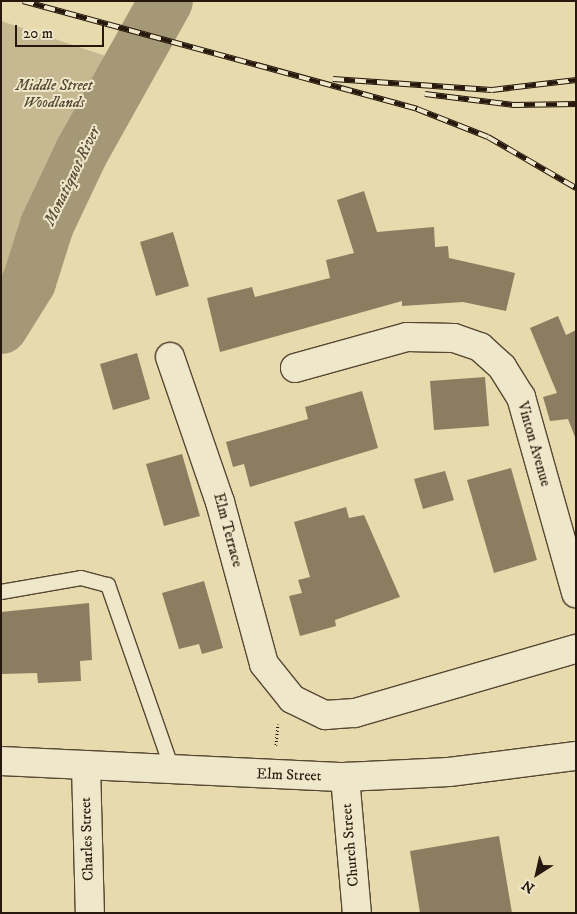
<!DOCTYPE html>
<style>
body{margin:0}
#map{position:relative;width:577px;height:914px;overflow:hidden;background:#e7daad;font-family:"IM FELL DW Pica",serif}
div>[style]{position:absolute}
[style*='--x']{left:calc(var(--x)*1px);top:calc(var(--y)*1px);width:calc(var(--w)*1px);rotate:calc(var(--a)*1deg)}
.green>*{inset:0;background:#c6b992}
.river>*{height:54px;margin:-27px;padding:0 27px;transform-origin:27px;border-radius:27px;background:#a59876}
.building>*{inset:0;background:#8a7d60}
.path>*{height:3px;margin-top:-1.5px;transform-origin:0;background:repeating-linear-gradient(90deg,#26180c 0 1px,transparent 0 3.5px)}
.roads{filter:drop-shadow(1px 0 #564834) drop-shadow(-1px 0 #564834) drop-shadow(0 1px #564834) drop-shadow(0 -1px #564834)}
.lane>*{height:14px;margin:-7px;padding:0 7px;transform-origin:7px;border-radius:7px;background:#efe7ca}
.street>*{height:28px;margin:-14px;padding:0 14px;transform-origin:14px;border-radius:14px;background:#efe7ca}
.secondary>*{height:28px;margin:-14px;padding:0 14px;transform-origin:14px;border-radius:14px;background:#efe7ca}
.rail>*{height:5.5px;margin-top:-2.75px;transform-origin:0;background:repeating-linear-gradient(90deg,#efe7ca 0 11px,#26180c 0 22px);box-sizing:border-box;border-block:1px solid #26180c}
span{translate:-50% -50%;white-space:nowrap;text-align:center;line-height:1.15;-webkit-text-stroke:4px #efe7ca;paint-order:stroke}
.park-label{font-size:15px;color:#564834;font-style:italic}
.street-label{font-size:15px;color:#26180c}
.water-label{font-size:16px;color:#594b36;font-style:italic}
.frame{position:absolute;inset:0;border:2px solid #26180c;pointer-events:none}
.north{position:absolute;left:512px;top:849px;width:50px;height:50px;-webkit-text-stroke:4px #efe7ca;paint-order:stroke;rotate:215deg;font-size:14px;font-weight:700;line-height:20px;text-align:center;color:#26180c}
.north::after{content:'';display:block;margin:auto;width:18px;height:22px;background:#26180c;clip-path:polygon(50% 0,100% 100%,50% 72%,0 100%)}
.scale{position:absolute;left:15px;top:25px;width:89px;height:22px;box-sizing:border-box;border:2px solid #26180c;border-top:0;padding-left:6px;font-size:15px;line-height:18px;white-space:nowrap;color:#26180c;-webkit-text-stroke:4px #efe7ca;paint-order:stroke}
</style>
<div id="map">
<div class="green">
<i style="clip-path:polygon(1px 21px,130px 64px,47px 225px,29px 282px,1px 322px)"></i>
</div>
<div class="river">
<i style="--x:1;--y:327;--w:53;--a:-58.1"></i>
<i style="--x:29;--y:282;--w:60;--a:-72.5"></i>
<i style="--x:47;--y:225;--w:80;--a:-64.7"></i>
<i style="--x:81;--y:153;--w:174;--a:-60.8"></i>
</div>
<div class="building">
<i style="clip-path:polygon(364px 191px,377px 232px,434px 227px,435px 247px,448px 246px,449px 258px,515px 273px,506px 311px,463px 302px,402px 306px,402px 301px,220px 352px,207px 298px,252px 287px,255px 297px,330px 278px,326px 260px,354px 253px,337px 200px)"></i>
<i style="clip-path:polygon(173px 232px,189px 286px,156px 296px,140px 242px)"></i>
<i style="clip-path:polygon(558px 316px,566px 335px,576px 330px,575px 437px,568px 419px,550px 421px,543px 397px,557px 393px,530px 328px)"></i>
<i style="clip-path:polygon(137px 353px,150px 399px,113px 410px,100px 364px)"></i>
<i style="clip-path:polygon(485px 377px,489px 426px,434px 430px,430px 381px)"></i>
<i style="clip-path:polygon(362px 391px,378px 448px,250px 487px,244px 464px,233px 467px,226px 442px,308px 419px,305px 407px)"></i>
<i style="clip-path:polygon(182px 454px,200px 516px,164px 526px,146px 464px)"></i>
<i style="clip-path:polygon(511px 468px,537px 560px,494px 573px,467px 480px)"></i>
<i style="clip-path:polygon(445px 471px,454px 500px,423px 509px,414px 479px)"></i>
<i style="clip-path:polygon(346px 507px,349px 518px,364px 515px,400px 597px,335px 620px,336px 626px,300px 636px,289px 596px,302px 593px,298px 580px,310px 577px,294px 522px)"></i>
<i style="clip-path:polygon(204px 581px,223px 648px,202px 654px,199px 644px,179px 649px,162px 593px)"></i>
<i style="clip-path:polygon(89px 603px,92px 660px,80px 661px,81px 681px,38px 683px,37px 673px,1px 674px,1px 612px)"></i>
<i style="clip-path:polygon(499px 836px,512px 913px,420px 913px,410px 851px)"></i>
</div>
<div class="path">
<i style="--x:276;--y:745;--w:21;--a:-85"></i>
</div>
<div class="roads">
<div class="lane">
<i style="--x:1;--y:592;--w:81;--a:-9.9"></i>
<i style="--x:81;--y:578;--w:28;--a:15"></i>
<i style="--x:108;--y:585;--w:195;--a:70.8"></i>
</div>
<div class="street">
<i style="--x:170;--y:357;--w:153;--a:71"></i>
<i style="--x:220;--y:502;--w:168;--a:74.8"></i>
<i style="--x:264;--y:664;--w:45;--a:51.3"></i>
<i style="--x:292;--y:699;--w:37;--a:26"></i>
<i style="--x:325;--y:715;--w:30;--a:-4"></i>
<i style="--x:355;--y:713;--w:230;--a:-16.2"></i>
<i style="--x:295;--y:368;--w:116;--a:-15.5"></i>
<i style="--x:407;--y:337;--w:47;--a:1.2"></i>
<i style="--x:454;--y:338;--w:28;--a:19"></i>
<i style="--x:480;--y:347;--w:30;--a:42"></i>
<i style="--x:502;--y:367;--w:36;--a:58"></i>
<i style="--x:521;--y:397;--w:204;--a:74.3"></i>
<i style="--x:86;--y:765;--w:148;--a:88.5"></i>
</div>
<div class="secondary">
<i style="--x:1;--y:761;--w:344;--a:2.7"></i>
<i style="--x:345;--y:777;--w:104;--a:-2.8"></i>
<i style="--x:449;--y:772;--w:128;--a:-7.2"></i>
<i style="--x:345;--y:777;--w:137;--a:85"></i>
</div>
</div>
<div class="rail">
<i style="--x:23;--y:1;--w:409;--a:15.3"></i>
<i style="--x:417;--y:109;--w:76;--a:21.5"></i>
<i style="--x:488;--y:137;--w:102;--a:30.1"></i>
<i style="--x:333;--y:79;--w:159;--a:4"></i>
<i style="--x:492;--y:90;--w:85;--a:-6.8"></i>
<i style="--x:425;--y:94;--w:89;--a:7.1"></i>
<i style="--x:513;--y:105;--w:63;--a:-0.9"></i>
</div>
<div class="park-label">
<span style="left:54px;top:94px">Middle Street<br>Woodlands</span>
</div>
<div class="street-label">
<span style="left:534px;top:444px;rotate:74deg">Vinton Avenue</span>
<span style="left:228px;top:530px;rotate:75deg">Elm Terrace</span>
<span style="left:289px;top:775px;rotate:2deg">Elm Street</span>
<span style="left:87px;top:839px;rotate:-92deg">Charles Street</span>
<span style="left:350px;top:845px;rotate:-95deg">Church Street</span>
</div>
<div class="water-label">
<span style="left:72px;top:176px;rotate:-64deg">Monatiquot River</span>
</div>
<div class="frame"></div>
<div class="north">N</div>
<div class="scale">20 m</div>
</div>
